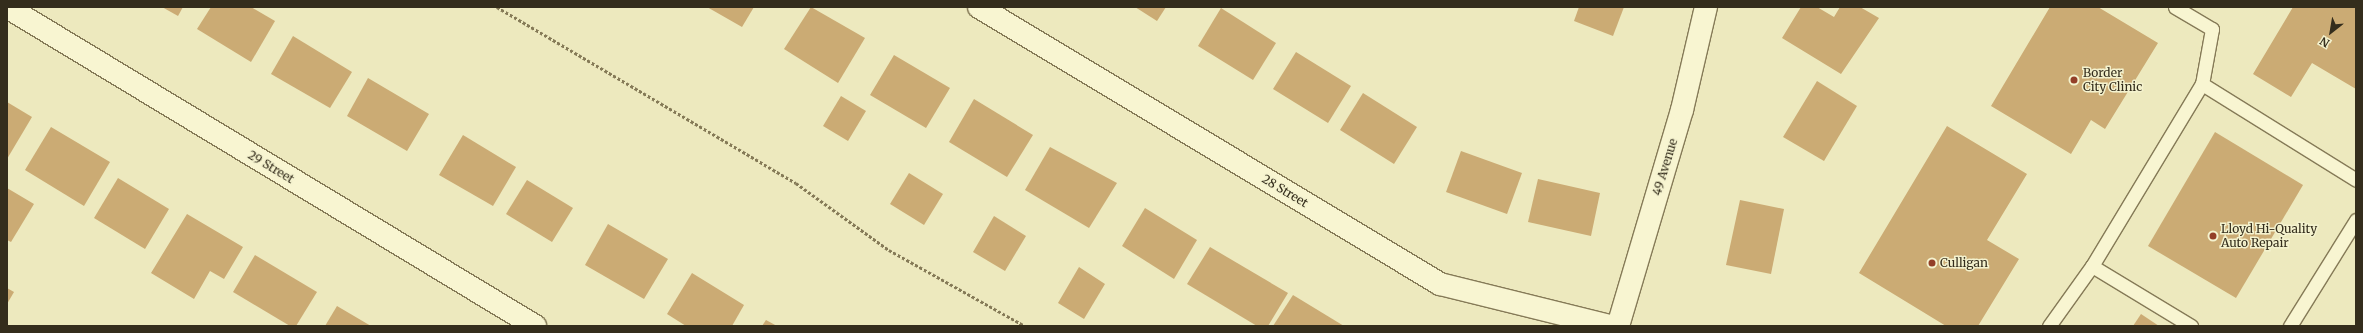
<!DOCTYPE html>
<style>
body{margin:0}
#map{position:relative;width:2363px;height:333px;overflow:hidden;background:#ede9be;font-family:Merriweather,serif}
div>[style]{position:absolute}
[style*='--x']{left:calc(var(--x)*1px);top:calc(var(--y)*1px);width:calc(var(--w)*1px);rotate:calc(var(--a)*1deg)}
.building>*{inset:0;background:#cbab74}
.path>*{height:2.5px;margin-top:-1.25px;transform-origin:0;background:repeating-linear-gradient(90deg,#857a57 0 3px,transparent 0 5px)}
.roads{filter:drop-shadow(1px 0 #857a57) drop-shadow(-1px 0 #857a57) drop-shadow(0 1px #857a57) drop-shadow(0 -1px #857a57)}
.lane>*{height:13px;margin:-6.5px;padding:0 6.5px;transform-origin:6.5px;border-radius:6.5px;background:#f8f5d1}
.street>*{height:22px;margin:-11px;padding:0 11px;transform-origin:11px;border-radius:11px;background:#f8f5d1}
.dots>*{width:11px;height:11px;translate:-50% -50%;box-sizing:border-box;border:2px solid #f4f2ce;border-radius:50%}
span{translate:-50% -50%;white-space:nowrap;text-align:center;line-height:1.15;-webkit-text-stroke:3px #f4f2ce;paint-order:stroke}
.poi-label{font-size:12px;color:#342d1c}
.left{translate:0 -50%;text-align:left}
.street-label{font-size:12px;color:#342d1c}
.frame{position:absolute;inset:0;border:8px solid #342d1c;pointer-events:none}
.north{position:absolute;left:2311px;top:12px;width:40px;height:40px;-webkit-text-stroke:3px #f4f2ce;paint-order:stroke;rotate:211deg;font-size:11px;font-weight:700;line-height:16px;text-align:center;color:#342d1c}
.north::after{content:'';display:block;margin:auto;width:14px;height:18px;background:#342d1c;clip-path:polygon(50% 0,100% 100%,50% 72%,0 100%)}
</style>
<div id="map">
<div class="building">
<i style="clip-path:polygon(162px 7px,183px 7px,178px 16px)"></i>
<i style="clip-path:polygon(211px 7px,251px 7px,275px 21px,251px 62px,197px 29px)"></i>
<i style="clip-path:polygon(707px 7px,754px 7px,742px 27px)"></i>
<i style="clip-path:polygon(811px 7px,865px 38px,838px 83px,784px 49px)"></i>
<i style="clip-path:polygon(1135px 7px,1166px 7px,1157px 21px)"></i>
<i style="clip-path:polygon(1579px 7px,1624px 7px,1613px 36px,1574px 21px)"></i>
<i style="clip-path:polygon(1801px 7px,1817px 7px,1834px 17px,1840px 7px,1860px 7px,1879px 18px,1841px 74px,1782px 38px)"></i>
<i style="clip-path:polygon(2050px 7px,2098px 7px,2158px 43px,2105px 129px,2091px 120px,2071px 154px,1991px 106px)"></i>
<i style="clip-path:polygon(2293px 7px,2356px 7px,2356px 89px,2312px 63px,2291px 97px,2253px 74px)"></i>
<i style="clip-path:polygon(1221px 8px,1276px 43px,1253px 80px,1198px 46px)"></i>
<i style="clip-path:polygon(293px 36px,352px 72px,330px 108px,271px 74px)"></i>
<i style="clip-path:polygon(1296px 52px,1351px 86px,1328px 123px,1273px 89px)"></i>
<i style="clip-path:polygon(894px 55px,950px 88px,926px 128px,870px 95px)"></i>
<i style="clip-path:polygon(368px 78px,429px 114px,407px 151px,347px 116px)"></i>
<i style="clip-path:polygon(1817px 81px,1857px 106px,1824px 161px,1783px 137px)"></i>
<i style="clip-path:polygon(1363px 93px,1417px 127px,1394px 164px,1340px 130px)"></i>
<i style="clip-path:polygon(841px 96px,866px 111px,848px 141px,823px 126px)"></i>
<i style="clip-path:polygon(974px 99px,1033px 135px,1007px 177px,949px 142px)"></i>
<i style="clip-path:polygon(7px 102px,32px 117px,7px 159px)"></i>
<i style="clip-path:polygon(1947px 126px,2027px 174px,1987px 240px,2019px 259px,1978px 326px,1946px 326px,1859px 273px)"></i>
<i style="clip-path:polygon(51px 127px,110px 162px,84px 206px,25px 170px)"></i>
<i style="clip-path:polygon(2215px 132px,2303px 185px,2236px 298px,2148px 246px)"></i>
<i style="clip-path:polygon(463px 135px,516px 167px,493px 206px,439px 175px)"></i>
<i style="clip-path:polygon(1050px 147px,1117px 183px,1089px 228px,1025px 190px)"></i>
<i style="clip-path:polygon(1461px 151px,1522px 173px,1507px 214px,1446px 192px)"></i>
<i style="clip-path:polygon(909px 173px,943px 194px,924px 225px,890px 204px)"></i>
<i style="clip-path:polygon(118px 178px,169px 209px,145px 249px,94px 218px)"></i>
<i style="clip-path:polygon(1538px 179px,1600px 193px,1591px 236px,1528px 222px)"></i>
<i style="clip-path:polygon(527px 180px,573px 208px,552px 242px,506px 214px)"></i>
<i style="clip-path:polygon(7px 188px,34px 204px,11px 242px,7px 240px)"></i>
<i style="clip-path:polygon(1740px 200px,1784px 209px,1771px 274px,1726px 265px)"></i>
<i style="clip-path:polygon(1145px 208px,1197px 240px,1174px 279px,1122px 246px)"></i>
<i style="clip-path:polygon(187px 214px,243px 247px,224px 279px,210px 271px,194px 299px,151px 273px)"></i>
<i style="clip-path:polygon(994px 216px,1026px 236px,1005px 271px,973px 252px)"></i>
<i style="clip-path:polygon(608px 224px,668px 259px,644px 299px,585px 265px)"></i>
<i style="clip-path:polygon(1210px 247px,1288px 293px,1268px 326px,1257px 326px,1187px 284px)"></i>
<i style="clip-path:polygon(255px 255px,317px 292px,296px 326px,290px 326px,233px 292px)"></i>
<i style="clip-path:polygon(1079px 267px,1105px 284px,1084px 319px,1058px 303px)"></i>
<i style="clip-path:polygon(692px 273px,744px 305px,732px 326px,686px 326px,667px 314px)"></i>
<i style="clip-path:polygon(7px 288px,14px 292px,7px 304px)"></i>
<i style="clip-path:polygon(1293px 295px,1344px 326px,1273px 326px)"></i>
<i style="clip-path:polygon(337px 306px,371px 326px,325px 326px)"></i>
<i style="clip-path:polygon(2141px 314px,2159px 326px,2133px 326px)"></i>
<i style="clip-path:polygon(766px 320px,777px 326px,762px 326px)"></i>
</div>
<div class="path">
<i style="--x:497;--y:7;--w:347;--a:30.5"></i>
<i style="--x:796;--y:183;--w:115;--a:35.8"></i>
<i style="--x:889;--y:250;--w:156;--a:29.2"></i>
</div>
<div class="roads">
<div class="lane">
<i style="--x:2202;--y:84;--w:181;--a:31.9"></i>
<i style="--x:2092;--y:266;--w:116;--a:31.2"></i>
<i style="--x:2049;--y:326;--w:74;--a:-54.4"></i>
<i style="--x:2092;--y:266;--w:213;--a:-58.9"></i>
<i style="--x:2202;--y:84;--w:56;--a:-79.7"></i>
<i style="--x:2212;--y:29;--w:43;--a:-149.3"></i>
<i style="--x:2290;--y:326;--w:125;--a:-58.1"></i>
</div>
<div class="street">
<i style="--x:7;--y:7;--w:617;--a:31.14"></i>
<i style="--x:979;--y:7;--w:538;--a:31"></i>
<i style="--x:1440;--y:284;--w:175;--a:13.9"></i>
<i style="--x:1618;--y:326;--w:225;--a:-73.5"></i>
<i style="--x:1682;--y:110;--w:106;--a:-76.9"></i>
</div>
</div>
<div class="dots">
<i style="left:2074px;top:80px;background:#933f28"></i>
<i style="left:2213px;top:236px;background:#933f28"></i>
<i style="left:1932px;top:263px;background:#933f28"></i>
</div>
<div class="poi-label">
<span class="left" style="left:2083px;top:80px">Border<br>City Clinic</span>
<span class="left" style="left:2221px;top:236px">Lloyd Hi-Quality<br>Auto Repair</span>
<span class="left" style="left:1940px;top:263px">Culligan</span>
</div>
<div class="street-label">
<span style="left:271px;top:167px;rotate:31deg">29 Street</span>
<span style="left:1665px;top:167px;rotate:-73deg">49 Avenue</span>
<span style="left:1285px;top:191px;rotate:31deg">28 Street</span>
</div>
<div class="frame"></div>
<div class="north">N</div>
</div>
